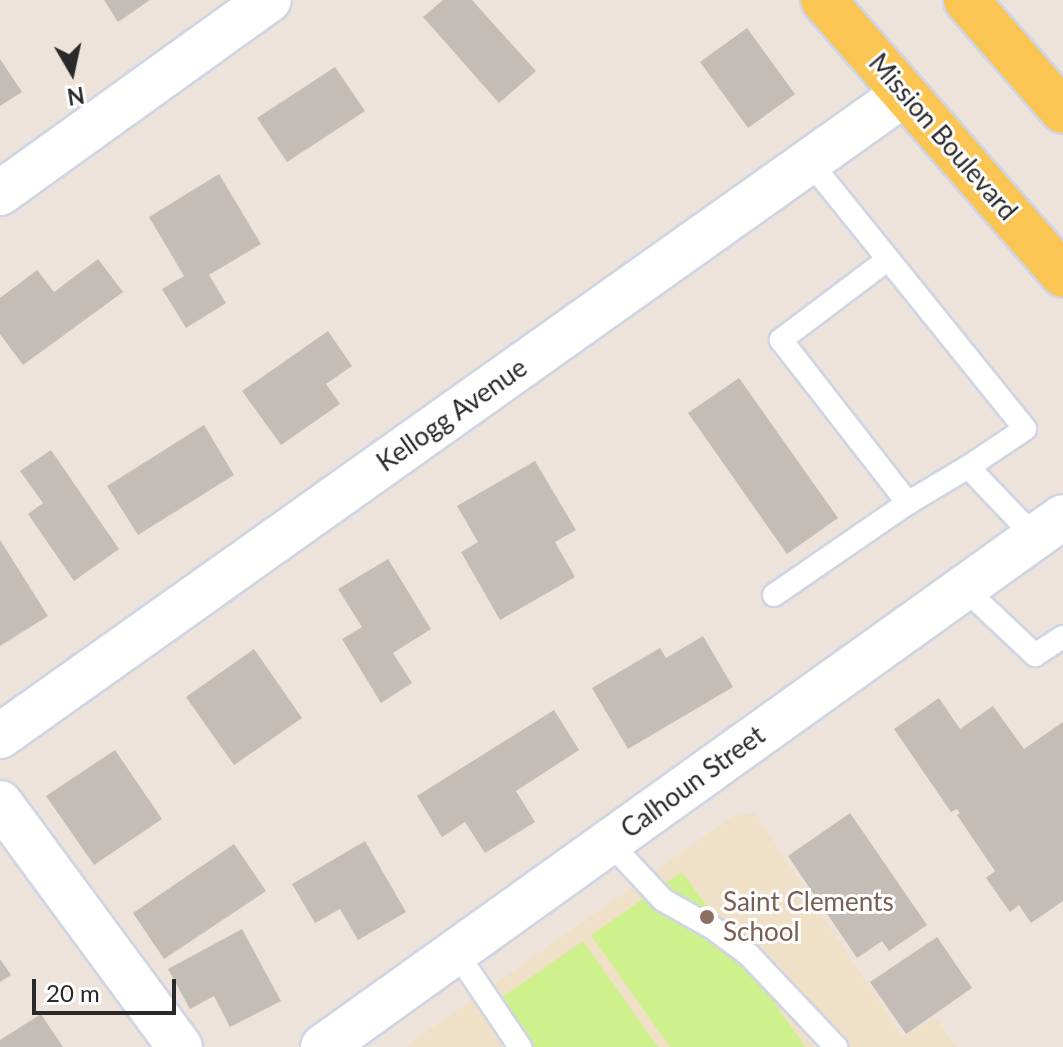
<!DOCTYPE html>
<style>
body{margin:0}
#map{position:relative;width:1063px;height:1047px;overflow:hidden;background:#ede3da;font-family:Lato,sans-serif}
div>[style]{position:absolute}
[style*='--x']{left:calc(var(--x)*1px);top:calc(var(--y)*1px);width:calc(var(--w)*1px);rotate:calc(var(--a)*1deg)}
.education>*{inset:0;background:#f0e0c8}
.pitch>*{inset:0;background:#cef08d}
.building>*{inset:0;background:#c4bdb7}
.roads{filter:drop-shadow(2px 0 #cfd5e4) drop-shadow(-2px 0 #cfd5e4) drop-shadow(0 2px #cfd5e4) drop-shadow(0 -2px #cfd5e4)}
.service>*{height:22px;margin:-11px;padding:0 11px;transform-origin:11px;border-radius:11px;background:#fff}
.minor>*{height:44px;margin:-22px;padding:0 22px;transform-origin:22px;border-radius:22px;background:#fff}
.primary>*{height:44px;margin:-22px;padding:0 22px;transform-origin:22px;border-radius:22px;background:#fac552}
.dots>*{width:22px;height:22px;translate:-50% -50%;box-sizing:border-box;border:4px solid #fff;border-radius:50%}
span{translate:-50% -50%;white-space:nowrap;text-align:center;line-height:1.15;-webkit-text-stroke:6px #fff;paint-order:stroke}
.street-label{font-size:26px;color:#292929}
.education-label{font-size:26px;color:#785e54}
.left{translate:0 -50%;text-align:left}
.north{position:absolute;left:32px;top:32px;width:80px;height:80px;-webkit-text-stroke:6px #fff;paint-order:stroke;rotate:171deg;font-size:22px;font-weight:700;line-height:32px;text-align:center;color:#292929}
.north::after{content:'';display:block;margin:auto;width:28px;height:36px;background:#292929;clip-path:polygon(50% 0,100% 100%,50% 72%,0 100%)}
.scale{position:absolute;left:32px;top:979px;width:144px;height:36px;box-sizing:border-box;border:4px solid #292929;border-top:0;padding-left:10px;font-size:24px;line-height:28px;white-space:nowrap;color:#292929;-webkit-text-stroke:6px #fff;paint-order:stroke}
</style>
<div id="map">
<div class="education">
<i style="clip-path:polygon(755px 813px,903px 1037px,935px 1017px,956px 1047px,405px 1047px,733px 816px)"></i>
</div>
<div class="pitch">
<i style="clip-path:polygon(682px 872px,729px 936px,805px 1047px,670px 1047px,591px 935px)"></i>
<i style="clip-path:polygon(583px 941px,658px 1047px,522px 1047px,492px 1004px)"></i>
</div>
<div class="building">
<i style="clip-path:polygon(104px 0,150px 0,118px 22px)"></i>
<i style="clip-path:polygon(443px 0,472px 0,536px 71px,499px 103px,423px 17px)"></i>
<i style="clip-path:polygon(747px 28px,795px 94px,748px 128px,700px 62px)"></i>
<i style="clip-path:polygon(0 59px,22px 92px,0 106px)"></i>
<i style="clip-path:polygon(335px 67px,365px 111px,287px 162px,257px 118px)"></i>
<i style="clip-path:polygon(219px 174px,261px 244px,209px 275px,226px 303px,186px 328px,162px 289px,184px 276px,149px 217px)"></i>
<i style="clip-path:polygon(98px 259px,123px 292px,23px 365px,0 334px,0 298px,37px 270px,54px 292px)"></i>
<i style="clip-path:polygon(328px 331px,352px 366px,326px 384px,340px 404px,281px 445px,242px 391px)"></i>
<i style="clip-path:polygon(739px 378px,838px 518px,787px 554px,688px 413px)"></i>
<i style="clip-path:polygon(204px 425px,234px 475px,138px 535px,107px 486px)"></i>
<i style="clip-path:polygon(51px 450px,119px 549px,74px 581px,28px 514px,43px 503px,20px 471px)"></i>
<i style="clip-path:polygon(535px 461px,576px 530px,555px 542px,575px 577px,500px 620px,461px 552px,478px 542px,457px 506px)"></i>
<i style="clip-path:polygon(0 540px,48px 616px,0 646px)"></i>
<i style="clip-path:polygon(388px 559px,431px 629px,393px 653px,412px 683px,381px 703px,342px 639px,362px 627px,338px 589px)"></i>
<i style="clip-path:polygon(703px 636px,733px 687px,628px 749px,592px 688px,660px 648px,666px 658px)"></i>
<i style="clip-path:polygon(254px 649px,302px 718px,234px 765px,186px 697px)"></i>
<i style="clip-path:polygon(939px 698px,960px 729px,993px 706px,1024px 749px,1063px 722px,1063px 901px,1031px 923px,1019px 905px,1010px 912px,986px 878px,995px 871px,957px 815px,960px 813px,957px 809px,951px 812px,894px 729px)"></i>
<i style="clip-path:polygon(554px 710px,579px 750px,516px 791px,535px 822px,485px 853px,465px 822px,442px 837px,417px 796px)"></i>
<i style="clip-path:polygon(115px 750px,162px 819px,94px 865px,46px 796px)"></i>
<i style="clip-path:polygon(850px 813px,927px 925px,889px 951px,882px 941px,857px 958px,788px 856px)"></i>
<i style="clip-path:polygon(365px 841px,406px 912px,358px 940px,340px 909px,315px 923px,292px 884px)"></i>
<i style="clip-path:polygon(234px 844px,266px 891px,164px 959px,133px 913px)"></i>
<i style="clip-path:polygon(242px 929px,281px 1001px,230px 1027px,214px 996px,190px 1009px,168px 969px)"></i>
<i style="clip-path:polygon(937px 937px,972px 988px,906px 1034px,870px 982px)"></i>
<i style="clip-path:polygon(0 959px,11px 975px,0 982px)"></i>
<i style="clip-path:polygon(41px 1014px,63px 1047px,0 1047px,0 1040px)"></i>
</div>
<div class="roads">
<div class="service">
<i style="--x:809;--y:161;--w:344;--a:51.1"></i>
<i style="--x:1025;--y:429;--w:69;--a:146.3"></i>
<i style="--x:968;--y:467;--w:97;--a:46.3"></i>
<i style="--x:887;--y:260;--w:133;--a:143"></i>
<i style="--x:781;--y:340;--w:207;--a:52.1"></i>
<i style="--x:908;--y:503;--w:70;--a:-31"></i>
<i style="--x:964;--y:588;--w:98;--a:43.3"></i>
<i style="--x:1035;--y:655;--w:33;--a:-33"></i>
<i style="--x:774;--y:595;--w:163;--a:-34.5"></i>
<i style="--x:609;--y:842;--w:79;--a:47"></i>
<i style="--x:663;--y:900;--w:57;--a:29.2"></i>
<i style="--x:713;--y:928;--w:45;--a:36.9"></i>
<i style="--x:749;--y:955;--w:127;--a:46.6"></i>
<i style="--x:456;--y:952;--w:115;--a:56"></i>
</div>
<div class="minor">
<i style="--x:0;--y:193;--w:331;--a:-35.7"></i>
<i style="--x:0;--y:736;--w:1109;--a:-35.38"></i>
<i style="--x:0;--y:803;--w:303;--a:53.6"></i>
<i style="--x:323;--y:1047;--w:910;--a:-35.61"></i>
</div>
<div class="primary">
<i style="--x:823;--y:0;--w:365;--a:48.9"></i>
<i style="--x:966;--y:0;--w:147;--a:48.9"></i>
</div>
</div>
<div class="dots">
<i style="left:707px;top:917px;background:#8d6e63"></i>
</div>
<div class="street-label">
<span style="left:943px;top:137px;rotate:49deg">Mission Boulevard</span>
<span style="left:452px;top:415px;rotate:-35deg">Kellogg Avenue</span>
<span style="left:693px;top:782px;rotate:-36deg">Calhoun Street</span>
</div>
<div class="education-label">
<span class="left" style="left:723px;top:917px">Saint Clements<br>School</span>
</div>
<div class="north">N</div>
<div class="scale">20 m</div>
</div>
